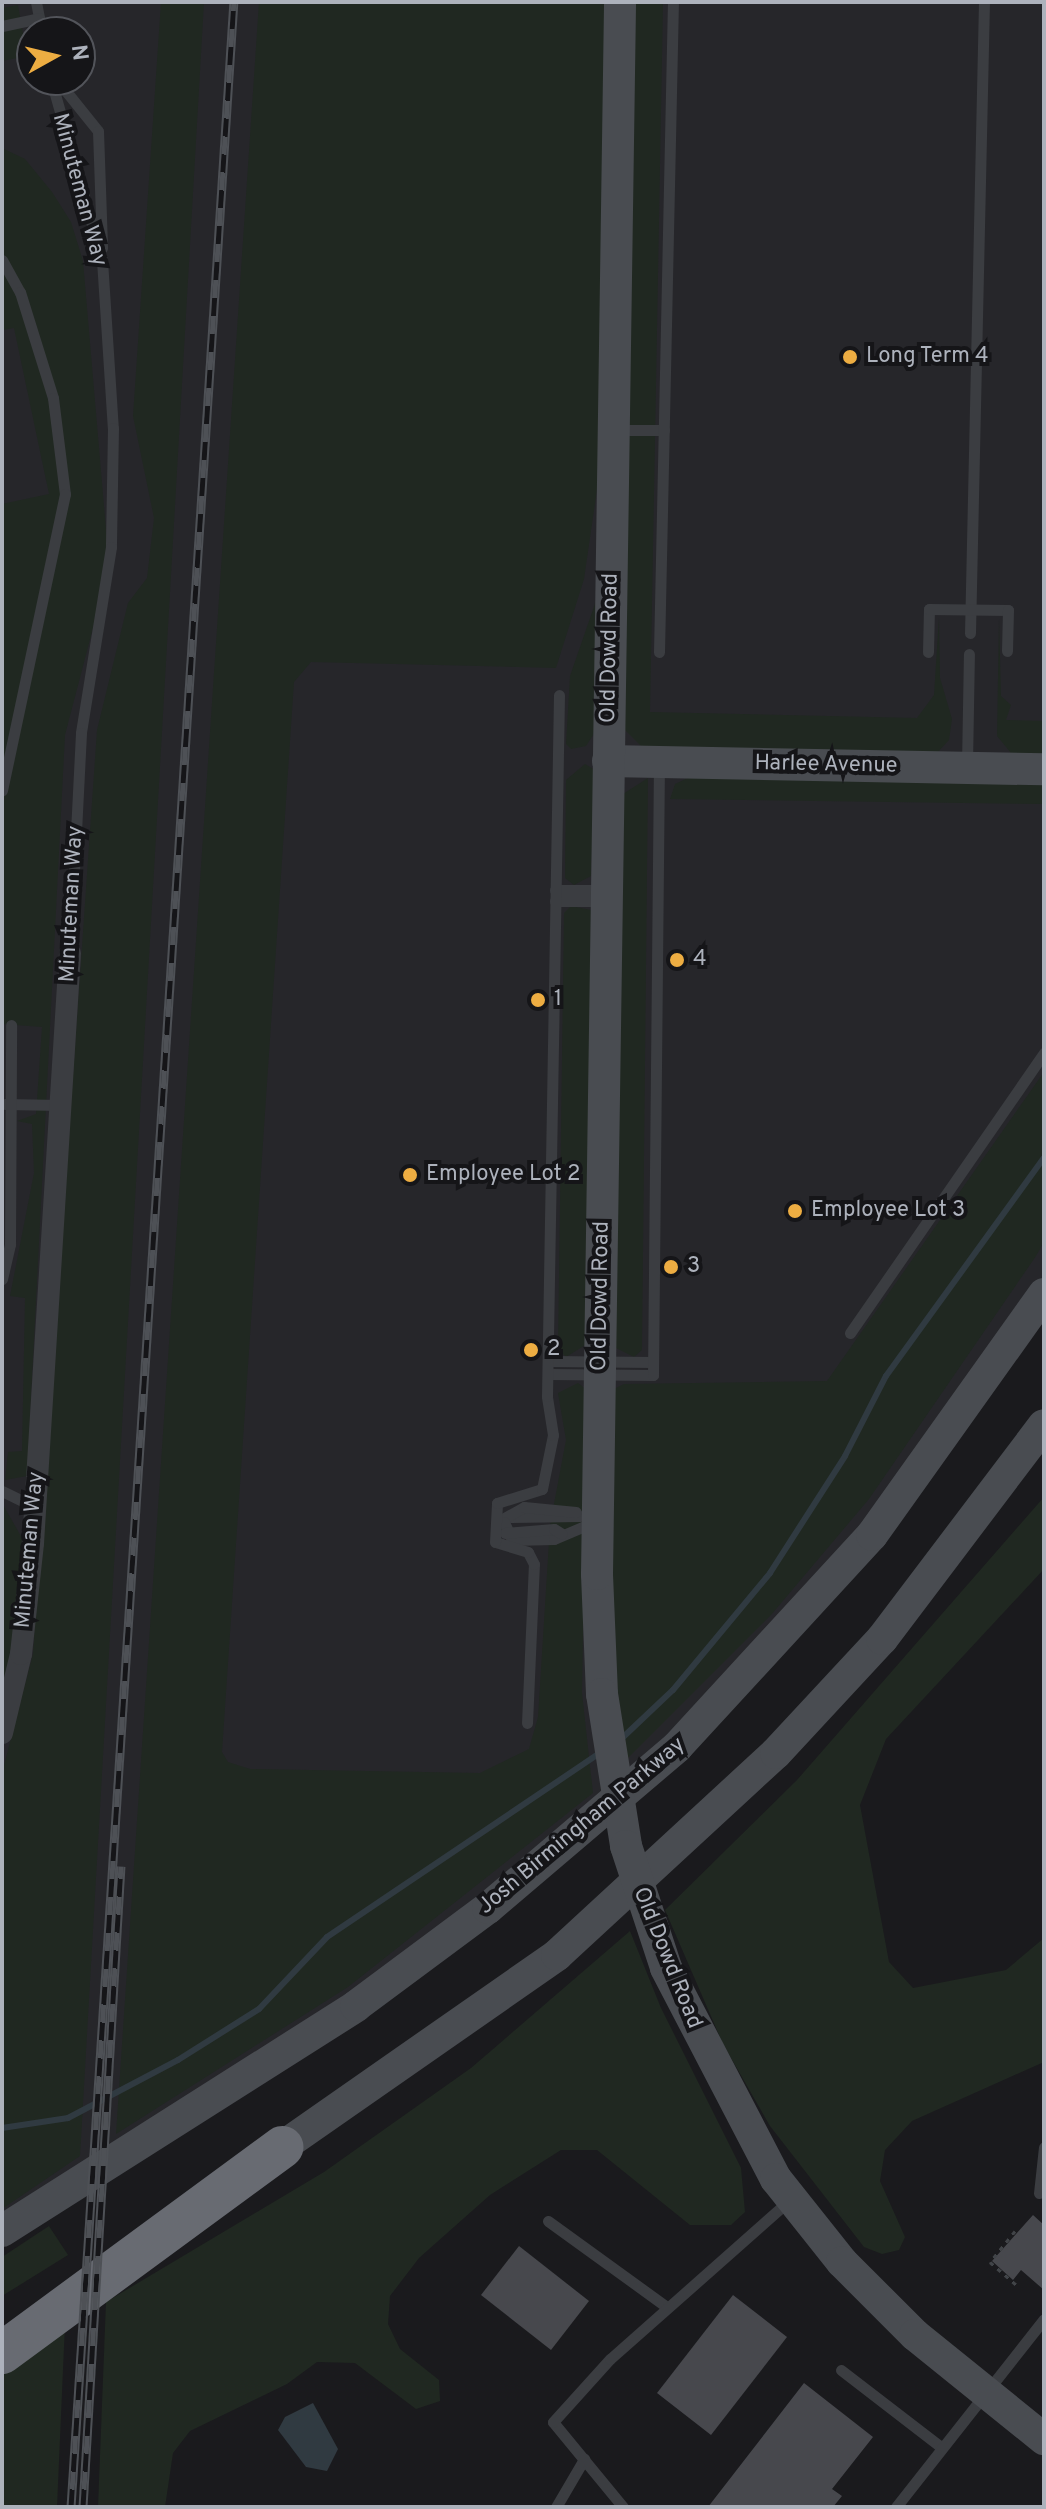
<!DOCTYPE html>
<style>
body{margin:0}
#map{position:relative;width:1046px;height:2509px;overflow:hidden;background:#1a1a1d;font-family:Overpass,sans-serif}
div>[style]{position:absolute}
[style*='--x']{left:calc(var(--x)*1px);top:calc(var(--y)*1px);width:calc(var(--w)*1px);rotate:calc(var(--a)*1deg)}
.built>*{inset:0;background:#26262a}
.green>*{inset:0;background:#202821}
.water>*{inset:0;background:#303a41}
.stream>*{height:6px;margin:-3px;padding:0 3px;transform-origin:3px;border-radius:3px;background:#303a41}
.building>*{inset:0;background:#47484d}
.path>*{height:3px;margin-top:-1.5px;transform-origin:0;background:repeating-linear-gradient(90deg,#414448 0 4px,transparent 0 10px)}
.lane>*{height:11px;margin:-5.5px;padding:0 5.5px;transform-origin:5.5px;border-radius:5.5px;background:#3b3d41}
.street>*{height:22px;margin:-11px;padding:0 11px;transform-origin:11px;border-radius:11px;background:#3b3d41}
.secondary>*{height:32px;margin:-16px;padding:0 16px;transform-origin:16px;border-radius:16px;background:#494c51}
.highway>*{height:42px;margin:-21px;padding:0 21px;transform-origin:21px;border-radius:21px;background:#686b72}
.rail>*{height:9px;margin-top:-4.5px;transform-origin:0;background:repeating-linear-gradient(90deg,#151518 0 18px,#4e5156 0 36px);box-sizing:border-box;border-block:2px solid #4e5156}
.secondary-bridge>*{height:32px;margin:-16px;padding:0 16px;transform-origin:16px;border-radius:16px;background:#494c51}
.dots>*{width:22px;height:22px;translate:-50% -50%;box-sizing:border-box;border:4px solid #151518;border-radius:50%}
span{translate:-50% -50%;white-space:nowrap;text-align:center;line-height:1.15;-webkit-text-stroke:8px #151518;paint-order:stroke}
.street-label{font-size:22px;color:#adb2bc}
.poi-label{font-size:22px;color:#adb2bc}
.left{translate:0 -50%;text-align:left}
.frame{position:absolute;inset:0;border:4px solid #adb2bc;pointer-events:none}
.north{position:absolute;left:16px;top:16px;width:80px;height:80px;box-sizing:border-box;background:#151518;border:2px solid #52545a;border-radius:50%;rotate:82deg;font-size:22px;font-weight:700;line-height:32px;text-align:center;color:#adb2bc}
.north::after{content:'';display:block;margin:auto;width:28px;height:36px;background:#edad42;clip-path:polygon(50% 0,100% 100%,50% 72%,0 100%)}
</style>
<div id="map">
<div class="built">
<i style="clip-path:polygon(evenodd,2px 2px,1044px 2px,1044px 1294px,923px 1471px,553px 1854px,2px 2231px,2px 2px,32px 32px,80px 32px,80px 80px,32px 80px,32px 32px)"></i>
</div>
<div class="green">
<i style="clip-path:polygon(161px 2px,204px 2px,80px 2156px,2px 2209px,2px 1773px,33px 1654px,97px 730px,128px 603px,147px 578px,154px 518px,133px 416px)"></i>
<i style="clip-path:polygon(259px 2px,610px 2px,601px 462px,584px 579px,556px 668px,311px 662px,294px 682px,222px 1752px,228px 1762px,250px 1769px,480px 1773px,529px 1749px,538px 1717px,550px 1525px,566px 1440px,558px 1393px,578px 1383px,587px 1390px,582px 1693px,593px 1793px,348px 1987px,116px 2134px)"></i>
<i style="clip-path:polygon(630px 2px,663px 2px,650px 712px,917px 718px,934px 695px,939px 617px,940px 678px,952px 719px,949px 740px,937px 753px,643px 748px,625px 730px)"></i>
<i style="clip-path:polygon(18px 5px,27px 56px,2px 61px,2px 8px)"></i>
<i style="clip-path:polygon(2px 148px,25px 159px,52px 192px,71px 222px,83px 261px,107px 541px,105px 582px,65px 735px,27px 1476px,5px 1480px,8px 1452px,22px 1451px,25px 1298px,10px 1296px,34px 1173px,32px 1124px,17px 1121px,36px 1114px,42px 1027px,2px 1024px,2px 504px,49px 494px,14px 328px,2px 330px)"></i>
<i style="clip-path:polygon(597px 598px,595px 732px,586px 746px,571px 749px,566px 744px,570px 676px)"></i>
<i style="clip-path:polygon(999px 618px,1001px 696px,1011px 705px,1006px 720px,1044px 721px,1044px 756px,1011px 753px,997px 736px)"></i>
<i style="clip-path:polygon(585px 764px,595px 770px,591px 876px,574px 885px,565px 878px,566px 780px)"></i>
<i style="clip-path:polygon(690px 777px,1044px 780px,1044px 804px,670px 799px,675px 784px)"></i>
<i style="clip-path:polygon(648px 778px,642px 1350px,634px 1357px,612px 1346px,623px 794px)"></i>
<i style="clip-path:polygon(571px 906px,591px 910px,587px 1344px,566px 1357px,558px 1349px,564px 913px)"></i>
<i style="clip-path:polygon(1044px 1072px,1044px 1242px,1036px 1256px,869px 1499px,771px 1615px,626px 1760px,612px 1642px,614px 1389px,624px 1384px,827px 1381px)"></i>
<i style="clip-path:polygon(1044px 1497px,1044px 1569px,886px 1739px,860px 1805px,889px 1962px,913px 1988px,1006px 1970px,1044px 1938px,1044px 2062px,912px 2121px,885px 2150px,880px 2181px,905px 2237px,899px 2250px,882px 2254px,864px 2247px,770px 2126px,723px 2044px,665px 1910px,797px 1780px)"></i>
<i style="clip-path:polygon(2px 1503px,22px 1538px,12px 1654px,2px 1696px)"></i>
<i style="clip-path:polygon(630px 1931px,661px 2008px,741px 2168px,745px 2212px,731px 2225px,690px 2225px,597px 2150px,561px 2150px,490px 2195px,419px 2258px,390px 2296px,388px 2324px,400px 2349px,439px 2380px,440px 2401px,416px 2409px,355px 2363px,317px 2362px,287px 2384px,190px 2431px,173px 2453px,165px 2507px,98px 2507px,106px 2302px,324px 2172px,471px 2068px)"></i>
<i style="clip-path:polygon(49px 2226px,68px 2255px,2px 2296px,2px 2257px)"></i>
<i style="clip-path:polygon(65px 2324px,57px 2507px,2px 2507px,2px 2372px)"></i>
</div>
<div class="water">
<i style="clip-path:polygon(313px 2403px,338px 2449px,327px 2471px,306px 2467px,278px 2430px,285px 2417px)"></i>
</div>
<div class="stream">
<i style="--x:619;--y:1741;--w:74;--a:-43.4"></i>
<i style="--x:673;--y:1690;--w:152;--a:-50.3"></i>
<i style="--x:770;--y:1573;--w:139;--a:-57.3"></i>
<i style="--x:845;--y:1456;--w:90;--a:-62.9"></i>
<i style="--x:886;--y:1376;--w:269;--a:-54.1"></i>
<i style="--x:2;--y:2128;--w:67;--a:-8.6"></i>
<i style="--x:68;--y:2118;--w:124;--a:-27.8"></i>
<i style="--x:178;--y:2060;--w:96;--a:-32.2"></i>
<i style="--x:259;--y:2009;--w:99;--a:-46.6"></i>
<i style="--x:327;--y:1937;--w:333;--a:-34"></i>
</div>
<div class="building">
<i style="clip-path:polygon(1033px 2215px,1044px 2225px,1044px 2290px,1021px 2270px,1013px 2280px,992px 2261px)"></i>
<i style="clip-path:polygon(519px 2246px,589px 2301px,551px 2350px,481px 2295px)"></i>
<i style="clip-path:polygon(733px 2295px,787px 2337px,711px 2435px,657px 2393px)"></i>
<i style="clip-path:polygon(804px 2383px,873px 2437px,832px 2489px,842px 2496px,833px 2507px,708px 2507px)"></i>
</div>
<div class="path">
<i style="--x:1015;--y:2231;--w:40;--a:129"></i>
<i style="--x:990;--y:2262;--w:38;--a:41"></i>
</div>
<div class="lane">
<i style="--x:36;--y:2;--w:31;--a:79"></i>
<i style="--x:2;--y:26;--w:38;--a:-12"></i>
<i style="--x:51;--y:80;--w:187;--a:74.2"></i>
<i style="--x:102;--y:260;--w:168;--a:86.3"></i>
<i style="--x:113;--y:428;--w:119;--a:91"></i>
<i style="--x:111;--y:547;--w:188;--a:99.2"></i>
<i style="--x:81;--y:733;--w:220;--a:92.9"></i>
<i style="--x:57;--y:80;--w:65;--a:51.2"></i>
<i style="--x:98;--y:131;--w:117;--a:88"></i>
<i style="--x:2;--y:260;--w:37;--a:61"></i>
<i style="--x:20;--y:292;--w:111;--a:72.7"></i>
<i style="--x:53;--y:398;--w:97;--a:82.9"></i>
<i style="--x:65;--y:494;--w:303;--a:102"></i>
<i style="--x:617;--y:430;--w:47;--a:0"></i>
<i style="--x:970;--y:633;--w:631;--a:-88.73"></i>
<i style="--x:659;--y:652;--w:650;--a:-88.77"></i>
<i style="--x:928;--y:652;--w:43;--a:-88.7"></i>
<i style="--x:929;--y:609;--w:79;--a:0.7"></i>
<i style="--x:1008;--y:610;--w:41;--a:91.4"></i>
<i style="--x:967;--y:765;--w:111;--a:-89"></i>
<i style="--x:555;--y:890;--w:50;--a:0"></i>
<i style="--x:555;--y:901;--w:48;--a:0"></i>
<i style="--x:5;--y:1104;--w:55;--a:1"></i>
<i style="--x:2;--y:1279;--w:36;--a:-77"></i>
<i style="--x:10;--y:1244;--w:219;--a:-89.7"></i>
<i style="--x:850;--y:1333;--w:341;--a:-55.3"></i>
<i style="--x:548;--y:1361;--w:105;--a:0.5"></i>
<i style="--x:548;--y:1374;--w:105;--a:0.5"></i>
<i style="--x:653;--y:1375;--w:610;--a:-89.44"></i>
<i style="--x:2;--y:1491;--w:37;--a:26"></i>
<i style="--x:511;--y:1517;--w:69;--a:-0.8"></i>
<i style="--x:497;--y:1522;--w:31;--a:-29"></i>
<i style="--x:524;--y:1507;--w:52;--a:5.5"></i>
<i style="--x:504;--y:1522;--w:20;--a:66"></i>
<i style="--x:512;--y:1540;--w:42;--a:-1.4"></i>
<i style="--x:554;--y:1539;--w:43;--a:-23"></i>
<i style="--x:505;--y:1533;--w:49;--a:-4.7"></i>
<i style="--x:554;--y:1529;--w:9;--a:32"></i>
<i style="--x:527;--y:1723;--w:159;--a:-87.5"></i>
<i style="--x:534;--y:1564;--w:13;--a:-117"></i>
<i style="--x:528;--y:1552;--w:34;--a:-163"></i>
<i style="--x:495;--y:1542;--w:39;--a:-87"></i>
<i style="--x:497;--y:1503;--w:47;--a:-17.3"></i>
<i style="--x:542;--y:1489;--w:55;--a:-78.5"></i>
<i style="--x:553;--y:1435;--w:39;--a:-99"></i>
<i style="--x:547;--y:1396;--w:701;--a:-89.02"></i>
<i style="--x:1039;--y:2193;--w:46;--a:-83.8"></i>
<i style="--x:548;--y:2221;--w:147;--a:35.9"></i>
<i style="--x:841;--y:2370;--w:126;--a:37.6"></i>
<i style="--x:556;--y:2507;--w:56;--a:-59.7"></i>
<i style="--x:623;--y:2507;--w:110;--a:-129.5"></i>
<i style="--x:553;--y:2422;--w:85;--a:-47.9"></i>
<i style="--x:610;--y:2359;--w:240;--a:-41.5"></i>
<i style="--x:896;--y:2507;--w:239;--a:-51.8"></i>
</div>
<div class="street">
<i style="--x:2;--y:1733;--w:81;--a:-76.5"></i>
<i style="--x:21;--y:1654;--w:112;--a:-83.8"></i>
<i style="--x:33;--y:1543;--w:591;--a:-86.41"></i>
</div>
<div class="secondary">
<i style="--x:608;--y:761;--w:436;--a:1.1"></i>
<i style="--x:602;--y:1694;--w:120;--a:-92.4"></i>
<i style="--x:597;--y:1574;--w:1572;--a:-89.16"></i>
<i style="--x:666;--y:1968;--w:238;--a:62.5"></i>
<i style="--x:776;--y:2179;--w:106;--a:51.5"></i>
<i style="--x:842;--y:2262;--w:103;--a:45"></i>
<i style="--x:915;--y:2335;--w:166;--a:38.9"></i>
<i style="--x:282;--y:2147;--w:335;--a:-34.9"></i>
<i style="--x:557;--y:1955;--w:298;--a:-42.7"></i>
<i style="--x:776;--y:1753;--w:156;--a:-47.1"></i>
<i style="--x:882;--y:1639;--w:268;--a:-52.9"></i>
<i style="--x:2;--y:2231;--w:419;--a:-32.4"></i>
<i style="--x:356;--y:2006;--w:164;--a:-36.6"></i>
<i style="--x:488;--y:1908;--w:248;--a:-40.4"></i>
<i style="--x:677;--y:1747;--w:288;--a:-47.4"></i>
<i style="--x:872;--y:1535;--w:296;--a:-54.5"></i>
</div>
<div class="highway">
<i style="--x:2;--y:2353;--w:348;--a:-36.3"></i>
</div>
<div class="rail">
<i style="--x:71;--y:2507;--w:2510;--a:-86.28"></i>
<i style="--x:83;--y:2507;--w:642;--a:-86.61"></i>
</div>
<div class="secondary-bridge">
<i style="--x:602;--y:1694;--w:154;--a:81"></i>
<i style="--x:626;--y:1846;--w:128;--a:71.8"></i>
</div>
<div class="dots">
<i style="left:850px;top:357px;background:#edad42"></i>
<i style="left:677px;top:960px;background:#edad42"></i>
<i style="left:538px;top:1000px;background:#edad42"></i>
<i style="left:410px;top:1175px;background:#edad42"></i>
<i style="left:795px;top:1211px;background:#edad42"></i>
<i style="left:671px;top:1267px;background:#edad42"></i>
<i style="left:531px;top:1350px;background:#edad42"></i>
</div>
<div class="street-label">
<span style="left:79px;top:190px;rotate:75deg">Minuteman Way</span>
<span style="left:610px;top:648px;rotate:-89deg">Old Dowd Road</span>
<span style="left:826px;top:765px;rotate:1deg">Harlee Avenue</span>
<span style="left:72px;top:904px;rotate:-87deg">Minuteman Way</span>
<span style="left:601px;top:1296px;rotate:-89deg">Old Dowd Road</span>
<span style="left:30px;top:1550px;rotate:-85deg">Minuteman Way</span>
<span style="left:582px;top:1826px;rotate:-40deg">Josh Birmingham Parkway</span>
<span style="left:667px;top:1958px;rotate:68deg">Old Dowd Road</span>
</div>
<div class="poi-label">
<span class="left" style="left:866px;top:357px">Long Term 4</span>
<span class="left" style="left:693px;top:960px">4</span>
<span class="left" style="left:554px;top:1000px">1</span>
<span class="left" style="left:426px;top:1175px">Employee Lot 2</span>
<span class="left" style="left:811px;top:1211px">Employee Lot 3</span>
<span class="left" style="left:687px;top:1267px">3</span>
<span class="left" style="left:547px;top:1350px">2</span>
</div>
<div class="frame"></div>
<div class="north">N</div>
</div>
